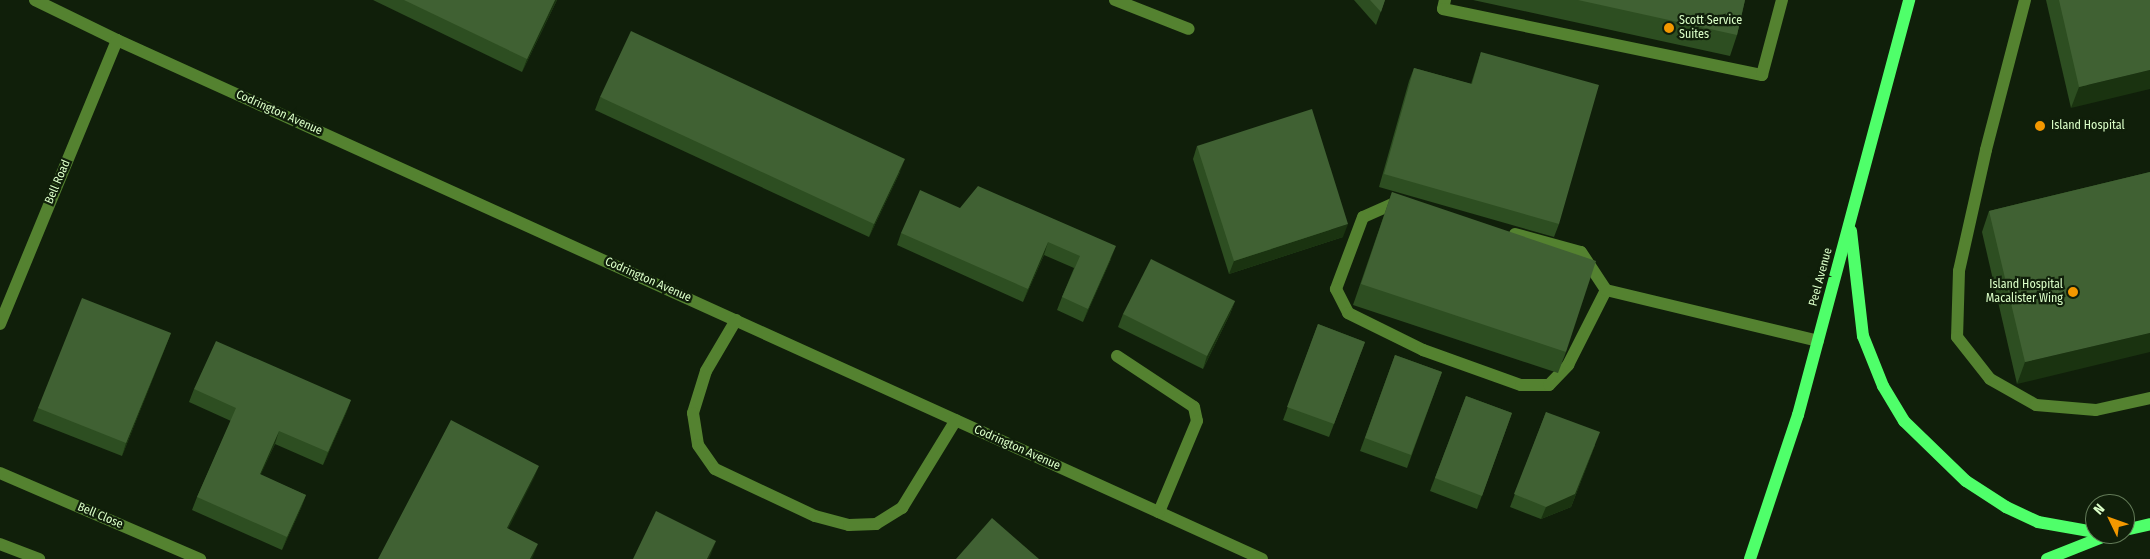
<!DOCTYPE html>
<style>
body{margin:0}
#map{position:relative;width:2150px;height:559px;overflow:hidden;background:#101f0a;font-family:"Fira Sans Condensed",sans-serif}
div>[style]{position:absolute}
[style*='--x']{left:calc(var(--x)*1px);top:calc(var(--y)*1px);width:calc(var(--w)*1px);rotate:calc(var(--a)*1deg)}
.minor>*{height:12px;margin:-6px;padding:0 6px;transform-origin:6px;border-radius:6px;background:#548230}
.major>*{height:12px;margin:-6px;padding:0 6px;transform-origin:6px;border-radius:6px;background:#4fff6a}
.wall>*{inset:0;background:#2d4e21}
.shaded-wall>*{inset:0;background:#1a3310}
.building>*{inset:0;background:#406133}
.dots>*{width:14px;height:14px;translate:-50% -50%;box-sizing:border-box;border:2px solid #101f0a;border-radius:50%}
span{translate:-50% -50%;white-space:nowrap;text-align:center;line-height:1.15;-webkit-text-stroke:4.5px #101f0a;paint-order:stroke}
.poi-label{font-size:12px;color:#dbffc8}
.left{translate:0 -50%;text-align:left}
.right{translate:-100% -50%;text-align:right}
.street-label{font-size:12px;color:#dbffc8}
.north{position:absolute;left:2085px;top:494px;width:50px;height:50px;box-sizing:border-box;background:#101f0a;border:1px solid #617956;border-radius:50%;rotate:312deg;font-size:14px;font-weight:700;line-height:20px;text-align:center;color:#dbffc8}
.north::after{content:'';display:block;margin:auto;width:18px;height:22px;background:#f39800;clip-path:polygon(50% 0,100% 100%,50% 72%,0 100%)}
</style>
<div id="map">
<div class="minor">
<i style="--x:35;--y:0;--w:91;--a:26"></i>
<i style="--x:117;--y:40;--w:1257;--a:24.38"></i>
<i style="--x:1115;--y:0;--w:79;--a:21.4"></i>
<i style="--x:1445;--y:0;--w:9;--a:103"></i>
<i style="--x:1443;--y:9;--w:326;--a:11.7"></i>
<i style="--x:1762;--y:75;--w:78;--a:-75.1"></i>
<i style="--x:2025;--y:0;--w:155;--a:104.6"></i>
<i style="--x:1986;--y:150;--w:124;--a:102.6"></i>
<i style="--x:1959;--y:271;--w:66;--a:91.7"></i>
<i style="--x:1957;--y:337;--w:53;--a:51.8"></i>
<i style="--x:1990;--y:379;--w:53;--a:29.5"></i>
<i style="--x:2036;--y:405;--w:60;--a:4.8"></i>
<i style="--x:2096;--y:410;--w:55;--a:-12.5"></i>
<i style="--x:1401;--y:203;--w:4;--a:-166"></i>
<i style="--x:1397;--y:202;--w:37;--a:156"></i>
<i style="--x:1363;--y:217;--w:77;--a:110.6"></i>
<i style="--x:1336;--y:289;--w:27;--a:63"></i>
<i style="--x:1348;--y:313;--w:84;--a:26.3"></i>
<i style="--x:1423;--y:350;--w:104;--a:19.7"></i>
<i style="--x:1521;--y:385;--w:28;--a:0"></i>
<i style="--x:1549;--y:385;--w:28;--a:-46"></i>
<i style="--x:1568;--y:365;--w:84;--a:-63.1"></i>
<i style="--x:1515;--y:234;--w:68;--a:15.3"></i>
<i style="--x:1581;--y:252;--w:45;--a:56.7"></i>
<i style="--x:1606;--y:290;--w:218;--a:13.5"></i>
<i style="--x:736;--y:320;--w:59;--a:120.5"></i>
<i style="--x:706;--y:371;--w:44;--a:107.2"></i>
<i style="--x:693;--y:413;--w:32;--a:81"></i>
<i style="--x:698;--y:445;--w:29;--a:55"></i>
<i style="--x:715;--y:469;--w:110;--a:25.2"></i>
<i style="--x:815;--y:516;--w:35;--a:15"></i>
<i style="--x:849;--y:525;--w:27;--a:-2"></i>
<i style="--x:876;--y:524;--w:31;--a:-32"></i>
<i style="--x:902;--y:508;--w:103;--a:-58.5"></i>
<i style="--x:0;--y:324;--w:307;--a:-67.6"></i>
<i style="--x:1117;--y:356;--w:92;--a:33.5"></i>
<i style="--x:1194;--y:407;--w:14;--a:78"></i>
<i style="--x:1197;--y:421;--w:99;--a:112.7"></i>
<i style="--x:0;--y:473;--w:218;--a:23.3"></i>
<i style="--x:0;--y:544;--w:42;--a:21"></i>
</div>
<div class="major">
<i style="--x:1851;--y:231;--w:106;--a:83.5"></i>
<i style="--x:1863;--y:336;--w:54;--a:68.2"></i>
<i style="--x:1883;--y:386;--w:41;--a:59"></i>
<i style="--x:1904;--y:421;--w:86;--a:44.1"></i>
<i style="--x:1966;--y:481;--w:48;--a:33"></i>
<i style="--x:2006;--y:507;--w:35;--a:25"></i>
<i style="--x:2038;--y:522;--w:58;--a:10"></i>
<i style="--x:2125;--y:530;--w:26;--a:-13"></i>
<i style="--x:1750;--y:559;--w:152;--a:-71.6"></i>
<i style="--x:1798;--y:415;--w:430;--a:-75"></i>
<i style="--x:2047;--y:559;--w:68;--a:-21.6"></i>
</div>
<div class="wall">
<i style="clip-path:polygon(373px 0,557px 0,522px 72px)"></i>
<i style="clip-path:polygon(1354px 0,1385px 0,1376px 25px)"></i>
<i style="clip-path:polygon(1473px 0,1745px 0,1737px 35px,1730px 56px)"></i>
<i style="clip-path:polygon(2046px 0,2150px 0,2071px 108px)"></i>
<i style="clip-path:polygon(1481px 52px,1559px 224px,1554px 237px,1379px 187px,1409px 81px,1414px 68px,1471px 84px)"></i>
<i style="clip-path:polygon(600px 97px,900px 172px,869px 237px,595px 110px)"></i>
<i style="clip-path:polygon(1197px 146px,1343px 237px,1229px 274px,1193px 159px)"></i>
<i style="clip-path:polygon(2150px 172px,2017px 384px,1982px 232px,1989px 211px)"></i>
<i style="clip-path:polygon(1392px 192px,1566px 352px,1558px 373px,1353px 305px)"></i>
<i style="clip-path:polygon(960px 208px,1111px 259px,1083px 322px,1057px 310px,1062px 297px,1074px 268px,1044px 255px,1023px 302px,897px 245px,901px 233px)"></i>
<i style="clip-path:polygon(1235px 301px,1230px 314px,1203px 369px,1118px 327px,1123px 314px)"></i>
<i style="clip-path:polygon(1318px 324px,1365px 342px,1329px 437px,1283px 420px)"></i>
<i style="clip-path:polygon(171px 333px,122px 456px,33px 421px,38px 408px)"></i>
<i style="clip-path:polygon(1395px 355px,1442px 372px,1407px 468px,1360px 451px)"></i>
<i style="clip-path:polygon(194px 389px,351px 400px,346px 413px,323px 465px,275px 444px,260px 475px,306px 495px,301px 508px,282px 550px,192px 510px,197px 497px,231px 421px,189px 402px)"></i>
<i style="clip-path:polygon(1466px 396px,1512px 413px,1477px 509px,1430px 491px)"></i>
<i style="clip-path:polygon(1546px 412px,1595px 445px,1571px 507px,1541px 519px,1510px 507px)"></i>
</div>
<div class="shaded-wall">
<i style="clip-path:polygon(555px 0,557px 0,522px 72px,527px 59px)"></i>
<i style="clip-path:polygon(2150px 70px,2150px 89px,2071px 108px,2079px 87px)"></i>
<i style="clip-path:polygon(905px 159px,900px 172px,869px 237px,874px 224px)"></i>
<i style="clip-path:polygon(1348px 224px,1343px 237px,1229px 274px,1234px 261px)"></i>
<i style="clip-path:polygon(1048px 242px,1044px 255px,1023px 302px,1028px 289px)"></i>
<i style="clip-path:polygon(1116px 246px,1111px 259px,1083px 322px,1088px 309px)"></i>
<i style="clip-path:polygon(1235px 301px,1230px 314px,1203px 369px,1207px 356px)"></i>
<i style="clip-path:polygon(171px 333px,166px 346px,122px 456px,126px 443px)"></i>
<i style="clip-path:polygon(2150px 333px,2150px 352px,2017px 384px,2025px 362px)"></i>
<i style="clip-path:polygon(351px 400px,346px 413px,323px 465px,328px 452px)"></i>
<i style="clip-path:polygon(279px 431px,275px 444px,255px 487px,260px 474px)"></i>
<i style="clip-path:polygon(1595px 445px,1571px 507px,1541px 519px,1546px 507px)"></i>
<i style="clip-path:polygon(539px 466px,534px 478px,502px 541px,507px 528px)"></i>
<i style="clip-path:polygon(306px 495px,301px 508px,282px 550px,287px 537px)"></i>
<i style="clip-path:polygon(716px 541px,711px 554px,709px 559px,707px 559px)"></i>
<i style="clip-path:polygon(538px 544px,532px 559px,530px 559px)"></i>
</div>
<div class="building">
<i style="clip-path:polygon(404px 0,555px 0,527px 59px)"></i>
<i style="clip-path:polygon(1370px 0,1385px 0,1381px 12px)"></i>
<i style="clip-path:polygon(1578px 0,1745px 0,1737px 35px)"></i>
<i style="clip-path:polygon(2059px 0,2150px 0,2150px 70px,2079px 87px)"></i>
<i style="clip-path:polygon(631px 31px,905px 159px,874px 224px,600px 97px)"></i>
<i style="clip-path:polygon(1481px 52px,1599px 85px,1559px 224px,1384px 174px,1414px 68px,1472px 84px)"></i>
<i style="clip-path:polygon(1312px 109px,1348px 224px,1234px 261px,1197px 146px)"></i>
<i style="clip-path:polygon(2150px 172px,2150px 333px,2025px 362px,1989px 211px)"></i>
<i style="clip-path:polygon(978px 186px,1116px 246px,1088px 309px,1062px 297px,1080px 256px,1048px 242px,1028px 289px,901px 233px,920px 190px,960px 208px)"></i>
<i style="clip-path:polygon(1392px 192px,1596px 261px,1566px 352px,1361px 284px)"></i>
<i style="clip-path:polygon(1151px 259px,1235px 301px,1207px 356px,1123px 314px)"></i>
<i style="clip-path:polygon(82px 298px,171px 333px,126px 443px,38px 408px)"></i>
<i style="clip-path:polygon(1318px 324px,1365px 342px,1334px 424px,1287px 407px)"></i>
<i style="clip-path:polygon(216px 341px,351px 400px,328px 452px,279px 431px,260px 474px,306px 495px,287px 537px,197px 497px,236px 408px,194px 389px)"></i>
<i style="clip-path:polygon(1395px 355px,1442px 372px,1411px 455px,1365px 438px)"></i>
<i style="clip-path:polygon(1466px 396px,1512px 413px,1482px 496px,1435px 478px)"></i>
<i style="clip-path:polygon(1546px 412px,1600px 432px,1575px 494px,1546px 507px,1514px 494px)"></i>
<i style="clip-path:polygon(451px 420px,539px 466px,507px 528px,538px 544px,530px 559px,378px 559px)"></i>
<i style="clip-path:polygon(656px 511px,716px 541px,707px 559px,633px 559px)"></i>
<i style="clip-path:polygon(992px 518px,1039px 559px,956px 559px)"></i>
</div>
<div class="dots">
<i style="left:1669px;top:28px;background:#f39800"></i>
<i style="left:2040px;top:126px;background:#f39800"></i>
<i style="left:2073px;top:292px;background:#f39800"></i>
</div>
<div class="poi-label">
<span class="left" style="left:1679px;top:28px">Scott Service<br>Suites</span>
<span class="left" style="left:2051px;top:126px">Island Hospital</span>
<span class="right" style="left:2063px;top:292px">Island Hospital<br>Macalister Wing</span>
</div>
<div class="street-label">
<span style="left:279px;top:113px;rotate:24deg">Codrington Avenue</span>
<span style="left:58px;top:182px;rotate:-67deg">Bell Road</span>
<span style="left:1821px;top:277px;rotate:-75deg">Peel Avenue</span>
<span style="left:648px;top:280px;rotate:24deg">Codrington Avenue</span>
<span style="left:1017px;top:448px;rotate:24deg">Codrington Avenue</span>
<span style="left:100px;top:516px;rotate:23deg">Bell Close</span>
</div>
<div class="north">N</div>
</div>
